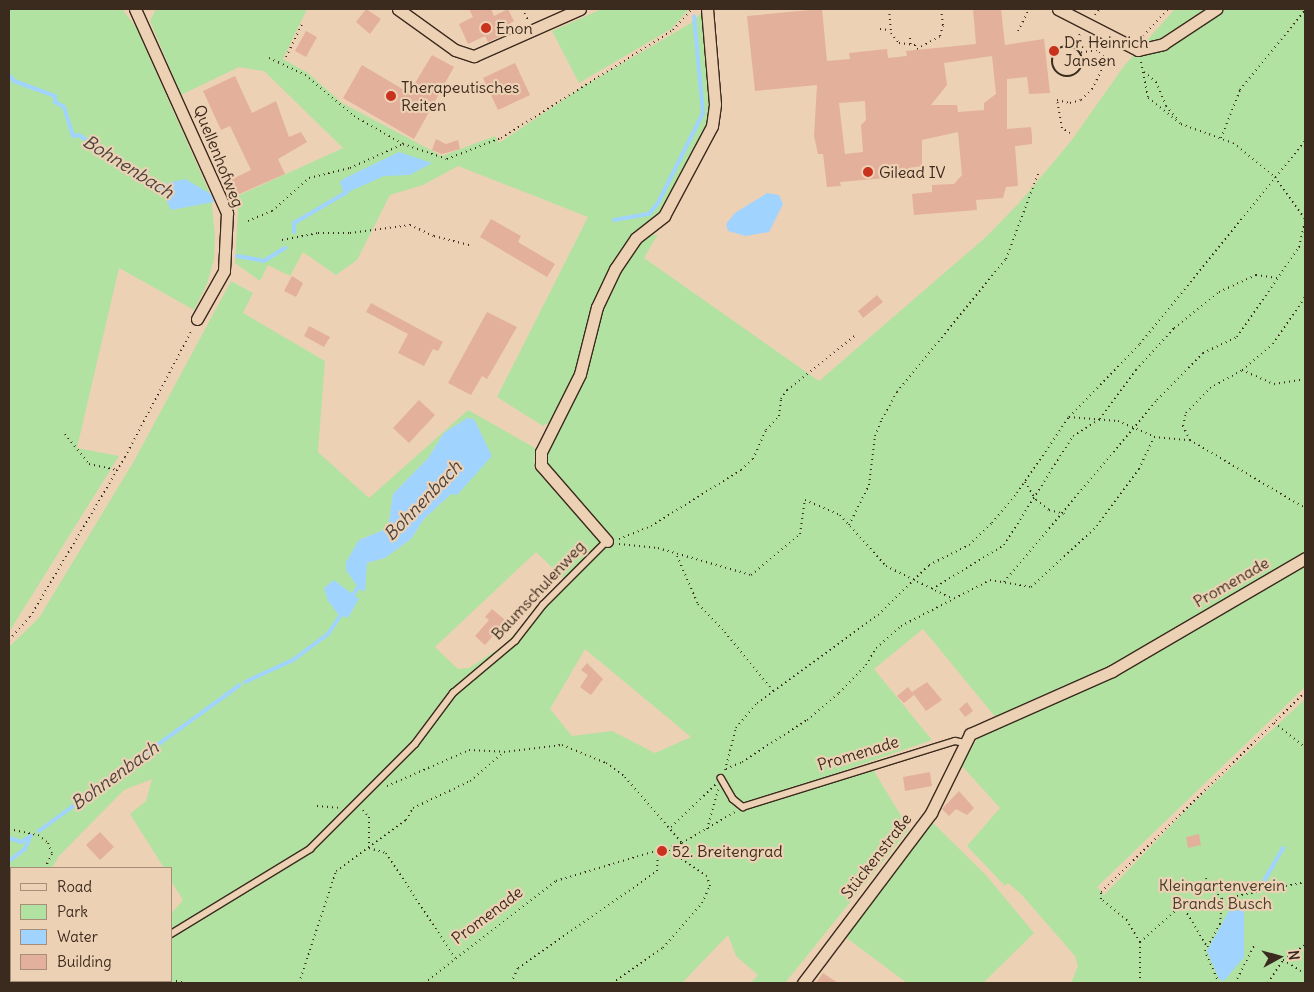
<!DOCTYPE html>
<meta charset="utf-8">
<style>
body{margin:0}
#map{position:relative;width:1314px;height:992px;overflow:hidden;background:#edd1b4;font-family:Delius,sans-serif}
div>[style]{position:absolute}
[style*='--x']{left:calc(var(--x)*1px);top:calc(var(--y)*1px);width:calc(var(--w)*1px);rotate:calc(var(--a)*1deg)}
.green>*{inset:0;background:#b2e2a2}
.water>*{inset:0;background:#a0d3fe}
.stream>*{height:4px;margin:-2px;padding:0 2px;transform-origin:2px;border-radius:2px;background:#a0d3fe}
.building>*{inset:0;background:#e3b09b}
.path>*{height:2px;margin-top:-1px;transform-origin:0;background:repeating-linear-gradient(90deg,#3b2a1e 0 1px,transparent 0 5px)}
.path>.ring{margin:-1px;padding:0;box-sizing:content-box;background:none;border:2px solid #3b2a1e;border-radius:50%}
.roads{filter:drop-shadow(1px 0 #3b2a1e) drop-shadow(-1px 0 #3b2a1e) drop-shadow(0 1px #3b2a1e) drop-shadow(0 -1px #3b2a1e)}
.service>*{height:5.5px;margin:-2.75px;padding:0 2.75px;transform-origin:2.75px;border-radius:2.75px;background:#edd1b4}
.minor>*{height:11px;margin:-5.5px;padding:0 5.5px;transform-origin:5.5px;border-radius:5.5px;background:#edd1b4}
.dots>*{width:14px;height:14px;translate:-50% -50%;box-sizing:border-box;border:2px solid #edd1b4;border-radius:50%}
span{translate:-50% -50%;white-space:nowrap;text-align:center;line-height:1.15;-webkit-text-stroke:4.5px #edd1b4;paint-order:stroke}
.poi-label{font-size:16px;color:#3b2a1e}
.left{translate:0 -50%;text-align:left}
.street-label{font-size:16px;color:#3b2a1e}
.park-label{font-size:16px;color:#473c2b}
.water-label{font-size:18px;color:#4a4340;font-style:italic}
.frame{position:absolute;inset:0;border:10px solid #3b2a1e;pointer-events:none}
.legend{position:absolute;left:10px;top:867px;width:162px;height:115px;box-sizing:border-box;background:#edd1b4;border:1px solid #a68e78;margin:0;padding:6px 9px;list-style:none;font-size:15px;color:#3b2a1e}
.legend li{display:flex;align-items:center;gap:10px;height:25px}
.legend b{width:25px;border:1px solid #a68e78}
.north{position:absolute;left:1254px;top:932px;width:50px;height:50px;-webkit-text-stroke:4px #edd1b4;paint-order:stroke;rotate:83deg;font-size:14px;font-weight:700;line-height:20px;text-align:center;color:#3b2a1e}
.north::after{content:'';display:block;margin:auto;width:18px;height:22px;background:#3b2a1e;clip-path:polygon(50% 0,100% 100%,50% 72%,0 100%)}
</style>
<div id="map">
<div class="green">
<i style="clip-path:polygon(9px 9px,122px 9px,136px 27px,211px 196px,215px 236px,214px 259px,207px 284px,194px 310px,119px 268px,77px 448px,119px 456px,9px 632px)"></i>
<i style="clip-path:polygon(156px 9px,307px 9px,283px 59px,308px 73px,342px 103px,442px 156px,495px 136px,499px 143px,584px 86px,691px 23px,702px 12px,712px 106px,708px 125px,667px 206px,611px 269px,577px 373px,555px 419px,543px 426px,497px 397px,588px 217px,458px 166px,423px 185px,390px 195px,357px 260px,336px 275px,303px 252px,290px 276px,268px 265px,260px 281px,235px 263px,238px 210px,233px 198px,343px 148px,264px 71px,239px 67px,181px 95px,150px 21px)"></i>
<i style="clip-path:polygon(602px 9px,689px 9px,671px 29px,579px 83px,552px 31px)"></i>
<i style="clip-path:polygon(evenodd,1175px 9px,1305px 9px,1305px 687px,1097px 887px,1104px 895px,1187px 809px,1305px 699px,1305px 983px,1071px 983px,1078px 966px,1075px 956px,1021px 894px,1008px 883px,1005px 886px,967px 846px,1000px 808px,961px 765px,977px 739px,1002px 725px,923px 629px,874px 669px,932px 740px,834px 774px,829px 782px,874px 771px,909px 829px,785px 983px,751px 983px,758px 975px,736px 956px,728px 935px,682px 983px,80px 983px,171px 981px,171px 914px,183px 900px,171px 881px,171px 868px,164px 868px,130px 814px,146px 801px,152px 779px,124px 790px,59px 856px,52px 868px,11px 868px,9px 946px,9px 647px,39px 618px,134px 461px,231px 281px,253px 293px,243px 313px,325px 361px,318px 452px,369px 498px,468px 410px,535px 448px,534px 468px,601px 543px,607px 537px,544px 464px,543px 452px,579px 389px,602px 310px,633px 249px,646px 237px,658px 234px,644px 258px,819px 381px,986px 237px,1019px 203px,1071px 141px,1124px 66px,1175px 9px,467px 418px,474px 419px,485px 442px,451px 494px,424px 519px,411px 539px,385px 558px,367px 563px,363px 574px,359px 540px,388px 528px,393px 494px,428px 458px,444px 433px,467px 418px,1175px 9px,536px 552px,565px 580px,503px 646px,469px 668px,458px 669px,435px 647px,536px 552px,1175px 9px,585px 649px,691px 737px,655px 753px,612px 731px,572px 736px,550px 709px,585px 649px)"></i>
<i style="clip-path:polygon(932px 822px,985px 874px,1034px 933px,983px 983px,907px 983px,844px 936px)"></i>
</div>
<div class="water">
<i style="clip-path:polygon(399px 152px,432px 163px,410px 175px,384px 176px,344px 194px,340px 182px,343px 179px)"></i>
<i style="clip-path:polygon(185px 179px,211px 194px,214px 202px,171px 210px,164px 195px,167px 183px)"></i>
<i style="clip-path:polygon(767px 193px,779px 195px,783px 204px,769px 232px,746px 236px,728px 231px,726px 224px,735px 213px)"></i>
<i style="clip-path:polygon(467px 418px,474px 419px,492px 456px,457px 495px,451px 494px,424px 519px,411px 539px,385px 558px,367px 563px,365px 591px,360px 590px,346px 570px,346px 562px,359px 540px,388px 528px,393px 494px,428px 458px,444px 433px)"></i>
<i style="clip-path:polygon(334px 580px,359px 599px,348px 618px,338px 614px,328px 601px,324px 588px)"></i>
<i style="clip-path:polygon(1244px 903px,1244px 957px,1224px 981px,1219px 979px,1207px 951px,1229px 911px)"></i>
</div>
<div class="stream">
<i style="--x:9;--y:75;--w:8;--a:50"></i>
<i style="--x:14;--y:81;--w:44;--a:20.1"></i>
<i style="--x:55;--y:96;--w:6;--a:90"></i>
<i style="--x:55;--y:102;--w:10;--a:29"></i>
<i style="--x:64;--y:107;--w:30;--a:73"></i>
<i style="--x:73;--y:136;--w:6;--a:-9"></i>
<i style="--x:79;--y:135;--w:84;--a:34.8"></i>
<i style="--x:148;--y:183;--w:24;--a:22"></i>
<i style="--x:614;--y:220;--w:36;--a:-10"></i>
<i style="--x:649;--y:214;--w:14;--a:-51"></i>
<i style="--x:658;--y:203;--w:101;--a:-63.4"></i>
<i style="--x:703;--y:113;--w:97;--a:-95.3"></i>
<i style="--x:294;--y:232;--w:9;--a:-90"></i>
<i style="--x:294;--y:223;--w:61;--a:-30.3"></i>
<i style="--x:237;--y:256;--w:27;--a:10"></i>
<i style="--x:264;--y:261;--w:25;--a:-32"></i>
<i style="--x:352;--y:597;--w:13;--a:-58"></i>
<i style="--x:245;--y:682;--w:53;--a:-24.6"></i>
<i style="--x:293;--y:660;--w:44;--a:-36.6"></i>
<i style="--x:328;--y:634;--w:27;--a:-56"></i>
<i style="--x:39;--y:831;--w:248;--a:-36"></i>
<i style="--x:9;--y:838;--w:13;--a:18"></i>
<i style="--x:21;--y:842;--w:12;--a:-31"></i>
<i style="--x:9;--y:861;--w:20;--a:-37"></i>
<i style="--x:25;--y:849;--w:10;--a:-66"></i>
<i style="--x:1261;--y:886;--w:44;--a:-59.9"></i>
</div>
<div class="building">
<i style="clip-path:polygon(366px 9px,381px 19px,370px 34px,356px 22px)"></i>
<i style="clip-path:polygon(469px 9px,491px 9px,494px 16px,508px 9px,514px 21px,509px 24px,512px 31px,488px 42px,485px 36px,468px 44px,459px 24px,473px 17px)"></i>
<i style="clip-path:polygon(evenodd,822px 9px,827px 61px,850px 59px,849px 53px,887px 49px,888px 58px,907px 56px,906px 51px,976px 44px,973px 9px,1001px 9px,1005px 45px,1044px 39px,1050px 93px,1029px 94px,1027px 77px,1007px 79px,1007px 129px,1031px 127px,1032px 136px,1032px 144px,1015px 146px,1018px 186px,1006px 187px,1003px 198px,976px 200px,977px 210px,914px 215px,912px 194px,932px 192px,932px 185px,954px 184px,962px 175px,958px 132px,922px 140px,922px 166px,909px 168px,909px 172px,897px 173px,897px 177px,840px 182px,841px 186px,827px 187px,823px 154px,818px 154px,814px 136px,817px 85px,755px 91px,747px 16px,822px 9px,992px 56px,996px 94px,984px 103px,984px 110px,958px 112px,957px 105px,931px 105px,947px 85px,944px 63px,992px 56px,822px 9px,865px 101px,866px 120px,861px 125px,863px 152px,845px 154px,839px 103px,865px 101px)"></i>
<i style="clip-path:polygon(306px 31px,317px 37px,306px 57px,295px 51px)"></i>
<i style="clip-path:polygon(432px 55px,454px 67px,414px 139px,343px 98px,362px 65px,409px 93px)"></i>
<i style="clip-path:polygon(515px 63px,530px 95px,498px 110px,483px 78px)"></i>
<i style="clip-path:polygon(235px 76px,252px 113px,276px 101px,289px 137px,301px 132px,307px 142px,278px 159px,285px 174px,237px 195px,230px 180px,251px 170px,230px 126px,221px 130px,203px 91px)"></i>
<i style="clip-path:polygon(436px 139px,446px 144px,458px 140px,460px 149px,442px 154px,432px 150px)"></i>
<i style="clip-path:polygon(491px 219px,521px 236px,518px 242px,555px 264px,547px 277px,480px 237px)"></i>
<i style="clip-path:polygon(292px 276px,303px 283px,296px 297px,284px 291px)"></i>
<i style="clip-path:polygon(877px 295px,883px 302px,863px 318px,858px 311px)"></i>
<i style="clip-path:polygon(371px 303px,443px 342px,438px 351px,433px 349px,424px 366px,398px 353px,408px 334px,366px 312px)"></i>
<i style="clip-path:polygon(487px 312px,517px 327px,487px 379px,482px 376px,471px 395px,448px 383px)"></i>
<i style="clip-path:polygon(309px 326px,330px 337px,324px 347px,304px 336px)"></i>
<i style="clip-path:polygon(419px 400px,435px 415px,409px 443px,393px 428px)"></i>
<i style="clip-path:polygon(492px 609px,510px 624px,503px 632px,499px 629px,485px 645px,475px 636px,489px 620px,485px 617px)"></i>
<i style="clip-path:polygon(587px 663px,603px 679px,591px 695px,580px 687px,588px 675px,581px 670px)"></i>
<i style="clip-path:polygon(927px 682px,942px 700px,926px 711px,912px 692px)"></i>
<i style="clip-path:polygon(908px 687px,914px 695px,904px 703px,897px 696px)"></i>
<i style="clip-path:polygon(967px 702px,973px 711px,965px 717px,959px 709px)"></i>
<i style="clip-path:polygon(930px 772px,932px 786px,905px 791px,903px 777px)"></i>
<i style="clip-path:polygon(959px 791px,974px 808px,967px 815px,956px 809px,949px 816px,942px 809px)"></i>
<i style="clip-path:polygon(100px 832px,114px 847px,100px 860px,86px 845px)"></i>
<i style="clip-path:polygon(1199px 834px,1201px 845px,1188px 848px,1186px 837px)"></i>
<i style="clip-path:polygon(823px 973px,838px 983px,816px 983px)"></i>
</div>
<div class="path">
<i style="--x:522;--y:9;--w:13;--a:61"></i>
<i style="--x:889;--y:9;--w:24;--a:85"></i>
<i style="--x:891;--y:33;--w:13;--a:51"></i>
<i style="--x:899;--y:43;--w:16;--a:7"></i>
<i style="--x:915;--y:45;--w:4;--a:76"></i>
<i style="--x:1095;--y:15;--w:8;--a:-50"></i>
<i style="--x:880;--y:29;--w:9;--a:6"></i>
<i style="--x:1018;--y:31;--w:25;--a:-63"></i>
<i style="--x:1143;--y:36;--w:37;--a:-47"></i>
<i style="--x:910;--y:38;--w:9;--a:84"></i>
<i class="ring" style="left:1052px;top:46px;width:28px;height:28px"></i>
<i style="--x:1070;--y:47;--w:18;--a:-52"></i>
<i style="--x:917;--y:49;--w:26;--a:-29"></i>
<i style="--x:940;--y:36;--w:11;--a:-75"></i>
<i style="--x:943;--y:25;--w:16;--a:-97"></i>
<i style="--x:286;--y:57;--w:37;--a:-64"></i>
<i style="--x:269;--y:58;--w:40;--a:25"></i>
<i style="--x:305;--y:75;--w:64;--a:39.9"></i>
<i style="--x:354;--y:116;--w:56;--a:29.7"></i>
<i style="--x:403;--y:144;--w:46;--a:18.8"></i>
<i style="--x:447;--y:159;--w:58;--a:-21.3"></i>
<i style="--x:501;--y:138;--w:203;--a:-32.1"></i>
<i style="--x:673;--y:30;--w:28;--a:-48"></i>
<i style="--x:1141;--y:62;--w:37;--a:79"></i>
<i style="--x:1148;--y:98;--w:42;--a:38.2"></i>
<i style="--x:1181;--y:124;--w:55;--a:20.1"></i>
<i style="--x:1233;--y:143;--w:54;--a:39"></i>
<i style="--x:1275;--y:177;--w:52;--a:54.5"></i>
<i style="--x:1144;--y:72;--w:16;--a:40"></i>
<i style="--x:1156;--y:82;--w:26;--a:67"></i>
<i style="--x:1166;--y:106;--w:18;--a:49"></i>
<i style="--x:1070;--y:133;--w:9;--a:-148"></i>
<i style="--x:1062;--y:128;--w:28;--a:-100"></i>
<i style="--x:1057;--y:100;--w:13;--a:13"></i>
<i style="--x:1070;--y:103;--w:11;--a:-15"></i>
<i style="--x:1081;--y:100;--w:16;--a:-45"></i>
<i style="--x:1092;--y:89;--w:33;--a:-63"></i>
<i style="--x:1107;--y:60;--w:14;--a:-135"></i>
<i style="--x:1097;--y:50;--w:18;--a:171"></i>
<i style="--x:1221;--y:138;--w:52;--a:-68.4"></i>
<i style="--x:1240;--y:90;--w:103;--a:-50.9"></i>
<i style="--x:248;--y:221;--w:26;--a:-23"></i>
<i style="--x:272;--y:211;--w:50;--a:-41.7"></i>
<i style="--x:309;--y:178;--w:42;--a:-13.7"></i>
<i style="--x:350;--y:168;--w:58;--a:-24.4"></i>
<i style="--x:282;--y:240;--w:37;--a:-11"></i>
<i style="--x:318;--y:233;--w:32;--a:0"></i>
<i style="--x:350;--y:233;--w:61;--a:-7.6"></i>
<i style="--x:410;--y:225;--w:26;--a:25"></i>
<i style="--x:434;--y:236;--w:40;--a:14.4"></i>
<i style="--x:1299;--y:247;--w:28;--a:-77"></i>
<i style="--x:1242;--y:370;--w:40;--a:-40"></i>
<i style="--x:1273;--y:344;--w:57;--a:-55.8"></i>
<i style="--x:1069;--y:417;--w:49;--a:4.7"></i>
<i style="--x:1118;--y:421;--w:38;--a:23"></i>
<i style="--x:65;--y:434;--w:38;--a:51"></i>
<i style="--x:89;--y:464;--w:29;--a:12"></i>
<i style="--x:1190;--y:440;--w:134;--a:30.6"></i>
<i style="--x:1025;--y:482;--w:21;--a:59"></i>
<i style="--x:1036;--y:500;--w:16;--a:38"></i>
<i style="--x:1049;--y:510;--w:16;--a:14"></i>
<i style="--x:849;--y:525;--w:45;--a:-63.4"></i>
<i style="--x:869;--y:485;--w:49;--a:-83"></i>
<i style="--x:875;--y:436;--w:18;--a:-68"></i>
<i style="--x:882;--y:419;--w:31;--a:-61"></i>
<i style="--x:897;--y:392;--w:172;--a:-50.7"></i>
<i style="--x:1006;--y:259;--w:94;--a:-69.4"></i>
<i style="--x:619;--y:539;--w:35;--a:-22"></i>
<i style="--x:651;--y:526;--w:106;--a:-31.9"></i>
<i style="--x:741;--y:470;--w:16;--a:-43"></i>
<i style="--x:753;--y:459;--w:32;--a:-66"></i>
<i style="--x:766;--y:430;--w:19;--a:-47"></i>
<i style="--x:779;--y:416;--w:17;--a:-83"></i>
<i style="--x:781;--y:399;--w:11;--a:-56"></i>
<i style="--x:787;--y:390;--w:88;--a:-38.6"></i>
<i style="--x:619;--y:544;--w:39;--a:6"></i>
<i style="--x:658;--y:548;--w:97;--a:16.2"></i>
<i style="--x:751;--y:575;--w:64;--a:-39.9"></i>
<i style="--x:800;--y:534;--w:34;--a:-82"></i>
<i style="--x:805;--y:500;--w:38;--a:23"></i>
<i style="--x:840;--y:515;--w:69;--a:48"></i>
<i style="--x:886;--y:566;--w:75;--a:26.2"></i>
<i style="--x:677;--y:556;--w:52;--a:66.4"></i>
<i style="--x:698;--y:604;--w:39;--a:46"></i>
<i style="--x:725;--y:632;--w:76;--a:50.9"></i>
<i style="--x:1004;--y:582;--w:238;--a:-49.9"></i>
<i style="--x:1157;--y:400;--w:66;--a:-45.6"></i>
<i style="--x:1203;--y:353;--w:38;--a:-25"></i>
<i style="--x:1237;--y:337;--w:109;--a:-55.4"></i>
<i style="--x:1299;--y:247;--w:6;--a:-9"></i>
<i style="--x:932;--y:589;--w:84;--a:-31.4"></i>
<i style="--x:1004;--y:545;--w:129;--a:-57.7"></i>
<i style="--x:1073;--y:436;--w:32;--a:-32"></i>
<i style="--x:1100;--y:419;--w:61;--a:-53.7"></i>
<i style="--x:1136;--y:370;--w:57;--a:-47.9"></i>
<i style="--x:1174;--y:328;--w:58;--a:-38.7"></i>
<i style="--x:1219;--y:292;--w:41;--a:-24.7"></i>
<i style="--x:1256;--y:275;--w:21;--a:8"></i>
<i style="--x:9;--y:640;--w:31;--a:-48"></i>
<i style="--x:30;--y:617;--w:186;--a:-59.3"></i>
<i style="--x:125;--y:457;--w:144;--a:-62.2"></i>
<i style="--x:1274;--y:723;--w:39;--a:38"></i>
<i style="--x:726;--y:769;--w:17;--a:-24"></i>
<i style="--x:742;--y:762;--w:77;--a:-32.9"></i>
<i style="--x:807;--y:720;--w:42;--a:-40.2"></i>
<i style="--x:839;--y:693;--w:39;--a:-46"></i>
<i style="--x:866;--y:665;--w:20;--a:-60"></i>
<i style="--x:876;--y:648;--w:33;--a:-41"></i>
<i style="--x:901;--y:626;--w:100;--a:-27.3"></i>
<i style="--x:990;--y:580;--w:42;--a:9.7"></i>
<i style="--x:1031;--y:587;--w:90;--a:-42.7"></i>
<i style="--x:1097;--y:526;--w:71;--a:-53.6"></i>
<i style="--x:1139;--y:469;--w:35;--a:-65"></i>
<i style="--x:1154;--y:437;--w:36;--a:5"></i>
<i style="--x:1190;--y:440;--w:16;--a:-117"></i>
<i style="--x:1183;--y:426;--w:13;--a:-77"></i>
<i style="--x:1186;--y:413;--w:35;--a:-46"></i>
<i style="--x:1210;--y:388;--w:37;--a:-29"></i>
<i style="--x:1242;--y:370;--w:35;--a:24"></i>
<i style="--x:1274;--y:384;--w:31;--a:-9"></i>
<i style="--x:725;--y:770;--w:43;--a:-75.3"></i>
<i style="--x:736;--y:728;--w:33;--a:-50"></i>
<i style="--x:757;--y:703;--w:150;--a:-36"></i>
<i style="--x:878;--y:615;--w:71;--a:-44.4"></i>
<i style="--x:929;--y:565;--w:45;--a:-26.6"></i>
<i style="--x:969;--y:545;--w:32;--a:-44"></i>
<i style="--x:992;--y:523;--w:39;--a:-50"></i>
<i style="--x:1017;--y:493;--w:92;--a:-55.6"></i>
<i style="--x:1069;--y:417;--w:102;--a:-45.8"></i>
<i style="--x:1140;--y:344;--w:262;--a:-50.9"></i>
<i style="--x:387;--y:786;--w:90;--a:-23.7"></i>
<i style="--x:469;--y:750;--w:35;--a:3"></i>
<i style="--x:504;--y:752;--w:58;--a:-6.9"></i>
<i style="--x:562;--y:745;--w:48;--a:22.2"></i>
<i style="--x:606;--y:763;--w:24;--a:36"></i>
<i style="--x:625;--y:777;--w:87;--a:49.2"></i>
<i style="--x:317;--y:806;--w:21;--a:5"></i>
<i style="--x:363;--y:810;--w:9;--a:49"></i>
<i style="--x:369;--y:817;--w:31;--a:90"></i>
<i style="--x:671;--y:827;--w:62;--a:-43.7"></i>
<i style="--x:9;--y:829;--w:30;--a:12"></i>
<i style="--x:38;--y:835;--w:13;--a:39"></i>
<i style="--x:48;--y:843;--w:12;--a:70"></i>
<i style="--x:52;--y:854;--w:16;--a:117"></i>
<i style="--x:707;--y:829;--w:41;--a:-74.2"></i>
<i style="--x:369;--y:848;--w:18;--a:16"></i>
<i style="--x:386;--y:853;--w:126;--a:56.7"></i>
<i style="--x:1206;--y:878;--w:26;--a:53"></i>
<i style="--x:1182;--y:905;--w:10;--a:-45"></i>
<i style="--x:1140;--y:942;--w:56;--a:-41.4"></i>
<i style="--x:1182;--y:905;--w:47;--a:59"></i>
<i style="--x:1283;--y:960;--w:26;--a:31"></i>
<i style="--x:171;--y:980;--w:15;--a:11"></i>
<i style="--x:299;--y:983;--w:118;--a:-71.7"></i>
<i style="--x:336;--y:871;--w:87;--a:-36.1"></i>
<i style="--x:406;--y:820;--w:14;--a:-60"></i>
<i style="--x:413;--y:808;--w:63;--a:-25.3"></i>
<i style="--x:470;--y:781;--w:45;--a:-40.5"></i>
<i style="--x:424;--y:983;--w:167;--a:-37.7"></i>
<i style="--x:556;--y:881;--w:132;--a:-16.8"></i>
<i style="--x:682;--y:843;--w:61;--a:-30.3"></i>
<i style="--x:511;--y:983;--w:17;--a:-65"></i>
<i style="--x:518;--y:968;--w:169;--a:-34.9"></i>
<i style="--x:657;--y:871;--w:19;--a:-87"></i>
<i style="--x:612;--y:983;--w:62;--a:-34.5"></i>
<i style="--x:663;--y:948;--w:60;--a:-49.1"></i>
<i style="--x:702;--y:903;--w:19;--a:-65"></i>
<i style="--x:710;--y:886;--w:10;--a:-107"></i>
<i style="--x:707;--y:876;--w:49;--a:-146.6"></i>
<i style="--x:1140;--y:983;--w:41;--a:-90"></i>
<i style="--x:1140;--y:942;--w:26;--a:-121"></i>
<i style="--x:1127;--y:920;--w:33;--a:-141"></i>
<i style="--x:1101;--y:899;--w:7;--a:-90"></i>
<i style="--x:1101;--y:892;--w:286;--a:-44.4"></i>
<i style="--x:1219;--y:983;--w:35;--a:-114"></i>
<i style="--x:1205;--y:951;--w:31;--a:-61"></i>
<i style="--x:1220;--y:924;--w:25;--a:-85"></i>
<i style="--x:1222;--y:899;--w:85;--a:-11.6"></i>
<i style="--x:1235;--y:983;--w:42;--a:-62.8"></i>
<i style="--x:1268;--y:983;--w:27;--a:-57"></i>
<i style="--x:1283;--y:960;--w:27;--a:-34"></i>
</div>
<div class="roads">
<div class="service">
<i style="--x:721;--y:778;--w:24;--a:60"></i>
<i style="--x:733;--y:799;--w:13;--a:39"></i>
<i style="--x:743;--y:807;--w:222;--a:-17.3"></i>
<i style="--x:955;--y:741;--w:10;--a:11"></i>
<i style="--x:171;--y:934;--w:163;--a:-31.4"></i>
<i style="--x:310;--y:849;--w:148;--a:-45"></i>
<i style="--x:415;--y:744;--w:64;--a:-53.3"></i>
<i style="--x:453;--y:693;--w:81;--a:-40"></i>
<i style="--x:515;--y:641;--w:46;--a:-52.1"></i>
<i style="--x:543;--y:605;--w:91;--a:-45"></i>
</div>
<div class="minor">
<i style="--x:135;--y:9;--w:224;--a:65.7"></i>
<i style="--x:227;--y:213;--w:58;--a:93"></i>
<i style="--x:224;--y:271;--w:55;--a:119.4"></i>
<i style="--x:398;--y:9;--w:70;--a:35.7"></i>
<i style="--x:455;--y:50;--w:20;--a:18"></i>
<i style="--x:474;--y:56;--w:116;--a:-23.9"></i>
<i style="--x:1058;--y:9;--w:90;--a:27.1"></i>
<i style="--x:1138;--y:50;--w:26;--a:-13"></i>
<i style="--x:1163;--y:44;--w:64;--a:-33.4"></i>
<i style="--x:607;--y:541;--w:101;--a:-131"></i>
<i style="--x:541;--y:465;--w:13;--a:-90"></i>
<i style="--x:541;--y:452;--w:87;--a:-63.4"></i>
<i style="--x:580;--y:374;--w:69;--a:-75.8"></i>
<i style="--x:597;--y:307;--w:42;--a:-64.7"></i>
<i style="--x:615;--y:269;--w:37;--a:-56"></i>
<i style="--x:636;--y:238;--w:36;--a:-38"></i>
<i style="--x:664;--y:216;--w:102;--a:-61.9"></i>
<i style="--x:712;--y:126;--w:22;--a:-82"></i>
<i style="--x:715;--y:104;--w:95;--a:-94.8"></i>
<i style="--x:803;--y:983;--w:213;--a:-53"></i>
<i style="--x:931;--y:813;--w:88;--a:-63.7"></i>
<i style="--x:970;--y:734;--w:155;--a:-23.9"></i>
<i style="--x:1112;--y:671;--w:224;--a:-30.3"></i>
</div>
</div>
<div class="dots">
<i style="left:486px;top:28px;background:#c8321e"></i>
<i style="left:1054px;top:51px;background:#c8321e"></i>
<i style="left:391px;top:96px;background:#c8321e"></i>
<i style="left:868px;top:172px;background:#c8321e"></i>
<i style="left:662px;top:851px;background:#c8321e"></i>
</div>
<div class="poi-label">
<span class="left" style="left:496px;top:28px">Enon</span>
<span class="left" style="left:1064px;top:51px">Dr. Heinrich<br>Jansen</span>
<span class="left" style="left:401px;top:96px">Therapeutisches<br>Reiten</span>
<span class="left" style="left:879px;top:172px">Gilead IV</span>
<span class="left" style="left:672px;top:851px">52. Breitengrad</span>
</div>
<div class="street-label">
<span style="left:219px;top:156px;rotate:68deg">Quellenhofweg</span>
<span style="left:1231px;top:582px;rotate:-30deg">Promenade</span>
<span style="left:538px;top:590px;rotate:-47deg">Baumschulenweg</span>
<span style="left:858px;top:753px;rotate:-17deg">Promenade</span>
<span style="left:876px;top:856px;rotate:-52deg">Stückenstraße</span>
<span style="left:487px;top:915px;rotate:-37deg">Promenade</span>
</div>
<div class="park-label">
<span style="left:1222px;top:894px">Kleingartenverein<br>Brands Busch</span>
</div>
<div class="water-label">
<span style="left:128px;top:167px;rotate:32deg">Bohnenbach</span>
<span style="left:423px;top:501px;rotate:-46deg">Bohnenbach</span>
<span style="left:115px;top:776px;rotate:-36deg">Bohnenbach</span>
</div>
<div class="frame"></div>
<ul class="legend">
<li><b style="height:6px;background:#edd1b4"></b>Road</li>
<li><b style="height:14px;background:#b2e2a2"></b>Park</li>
<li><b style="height:14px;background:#a0d3fe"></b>Water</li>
<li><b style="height:14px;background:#e3b09b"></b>Building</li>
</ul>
<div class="north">N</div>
</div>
